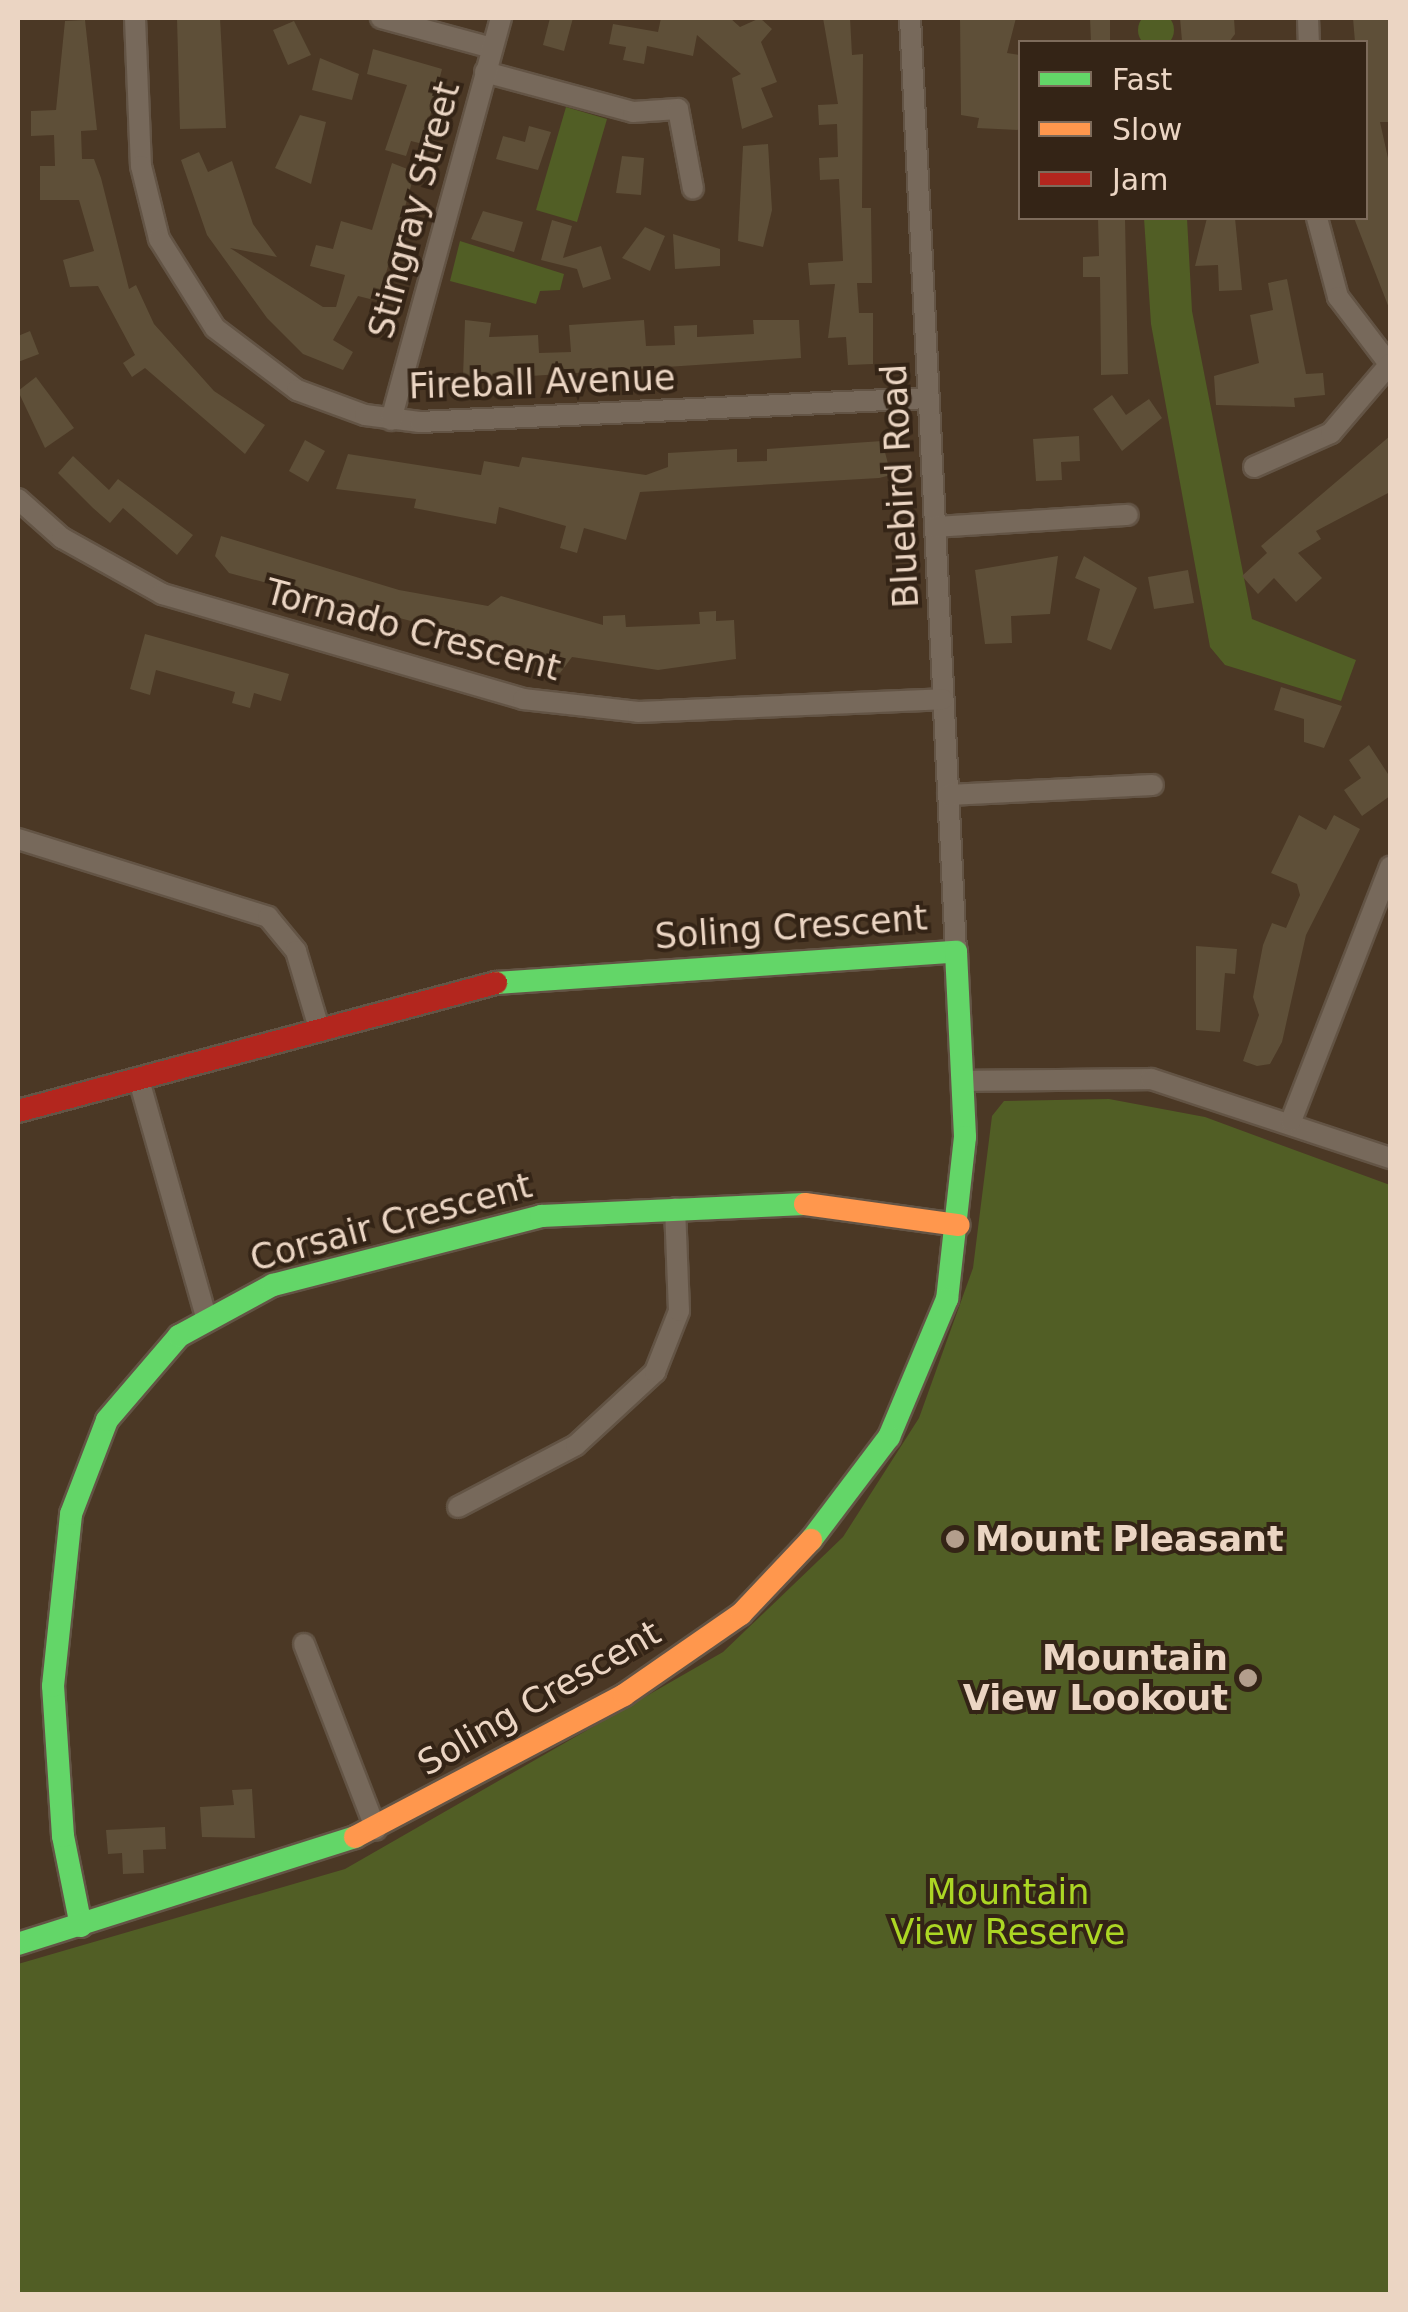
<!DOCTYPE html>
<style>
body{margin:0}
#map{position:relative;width:1408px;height:2312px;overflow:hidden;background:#4b3825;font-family:"DejaVu Sans",sans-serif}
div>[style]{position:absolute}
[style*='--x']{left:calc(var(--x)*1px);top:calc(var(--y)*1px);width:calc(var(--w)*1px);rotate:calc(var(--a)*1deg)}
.green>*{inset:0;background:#515e25}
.round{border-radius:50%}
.building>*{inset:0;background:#5e4f38}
.roads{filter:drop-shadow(2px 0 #635445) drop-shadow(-2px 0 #635445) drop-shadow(0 2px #635445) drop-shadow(0 -2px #635445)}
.street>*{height:20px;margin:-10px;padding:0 10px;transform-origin:10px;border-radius:10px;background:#77695b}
.fast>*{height:22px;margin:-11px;padding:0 11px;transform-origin:11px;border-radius:11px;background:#63d668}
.slow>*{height:22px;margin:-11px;padding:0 11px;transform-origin:11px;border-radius:11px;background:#ff974d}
.jam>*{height:22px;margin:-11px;padding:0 11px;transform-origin:11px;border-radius:11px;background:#b3261e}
.dots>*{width:28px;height:28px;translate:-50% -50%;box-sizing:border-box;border:5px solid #342416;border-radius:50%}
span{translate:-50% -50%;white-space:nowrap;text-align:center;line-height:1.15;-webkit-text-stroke:8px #342416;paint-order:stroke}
.street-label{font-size:35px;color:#ebd5c3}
.poi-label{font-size:35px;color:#ebd5c3;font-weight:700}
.left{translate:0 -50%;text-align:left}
.right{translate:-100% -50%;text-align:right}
.park-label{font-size:35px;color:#acd624}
.frame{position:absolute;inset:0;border:20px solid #ebd5c3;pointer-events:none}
.legend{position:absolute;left:1018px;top:40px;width:350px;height:180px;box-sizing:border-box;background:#342416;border:2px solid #7d6b5b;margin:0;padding:12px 18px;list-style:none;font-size:30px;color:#ebd5c3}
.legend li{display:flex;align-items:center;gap:20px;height:50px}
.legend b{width:50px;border:2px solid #7d6b5b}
</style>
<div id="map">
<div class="green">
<i class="round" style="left:1138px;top:12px;width:36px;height:36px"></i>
<i style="clip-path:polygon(566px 107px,607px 119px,577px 222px,536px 210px)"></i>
<i style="clip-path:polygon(1144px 218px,1187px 218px,1192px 311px,1252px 619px,1356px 660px,1341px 701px,1225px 665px,1210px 647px,1151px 324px)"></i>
<i style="clip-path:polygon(460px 241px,564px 274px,560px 290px,540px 291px,536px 304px,450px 281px)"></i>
<i style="clip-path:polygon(1109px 1099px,1205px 1117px,1390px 1185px,1390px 2294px,18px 2294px,18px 1964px,345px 1869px,723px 1652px,843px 1537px,919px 1418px,973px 1268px,992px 1116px,1004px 1101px)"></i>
</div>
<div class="building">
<i style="clip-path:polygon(177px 18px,220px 18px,226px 128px,180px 129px)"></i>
<i style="clip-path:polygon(550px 18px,573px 18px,564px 51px,543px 45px)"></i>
<i style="clip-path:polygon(661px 18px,730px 18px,740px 27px,760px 18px,772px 29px,761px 42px,777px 82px,761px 88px,773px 117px,742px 129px,732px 78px,741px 74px,697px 35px,693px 56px,647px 46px,644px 64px,623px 60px,626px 47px,609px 44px,613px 24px,658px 32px)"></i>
<i style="clip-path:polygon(823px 18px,850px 18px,852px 55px,863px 54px,862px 208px,871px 208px,872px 283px,857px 283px,859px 313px,873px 313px,873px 364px,848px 365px,846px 337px,828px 338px,835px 284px,810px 285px,808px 263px,843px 261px,839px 179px,820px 180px,819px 158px,838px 157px,837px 124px,819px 125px,818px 105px,838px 104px)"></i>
<i style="clip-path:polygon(960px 18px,1016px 18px,1007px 53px,1020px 55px,1020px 130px,977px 128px,979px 118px,961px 115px)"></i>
<i style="clip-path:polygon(1090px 18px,1110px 18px,1110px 42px,1091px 42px)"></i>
<i style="clip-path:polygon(1180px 18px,1234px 18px,1235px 34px,1229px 42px,1182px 41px)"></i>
<i style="clip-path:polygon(1353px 18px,1390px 18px,1390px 122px,1380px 122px,1390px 167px,1389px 308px,1354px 218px,1366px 218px,1366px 42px,1355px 42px)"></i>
<i style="clip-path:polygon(85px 20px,97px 130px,81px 131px,82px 159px,94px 159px,101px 178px,129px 289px,136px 285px,154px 324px,214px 391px,265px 425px,245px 454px,145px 368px,132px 377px,123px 363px,135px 355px,98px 286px,70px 287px,63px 260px,94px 251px,79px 200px,40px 200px,40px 166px,55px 166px,54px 135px,31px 136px,31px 111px,56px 110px,65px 21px)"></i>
<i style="clip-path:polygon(294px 21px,311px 55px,288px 65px,273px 30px)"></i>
<i style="clip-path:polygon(373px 49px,442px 69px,423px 144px,411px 141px,406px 156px,385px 150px,407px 85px,367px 74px)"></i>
<i style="clip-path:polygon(320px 58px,359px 74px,352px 100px,312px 90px)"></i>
<i style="clip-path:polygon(300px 115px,326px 122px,311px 184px,275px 168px)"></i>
<i style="clip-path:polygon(529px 126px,551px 132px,538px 170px,496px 159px,503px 136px,525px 142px)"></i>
<i style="clip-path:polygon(768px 144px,772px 210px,763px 247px,738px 241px,743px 146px)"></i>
<i style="clip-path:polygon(199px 152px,208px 172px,232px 161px,253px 224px,277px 257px,230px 248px,323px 307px,336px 307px,345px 275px,310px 266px,316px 245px,333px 249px,341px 221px,372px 230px,392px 163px,415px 172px,378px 301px,358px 296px,333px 340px,353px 352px,343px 370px,303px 354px,267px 318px,207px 235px,181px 160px)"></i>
<i style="clip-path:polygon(622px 156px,644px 158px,641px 195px,616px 193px)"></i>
<i style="clip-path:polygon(483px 211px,523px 222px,514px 252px,471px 239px)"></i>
<i style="clip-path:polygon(1098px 218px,1125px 218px,1128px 374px,1101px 375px,1100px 277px,1083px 277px,1083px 257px,1099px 256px)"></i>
<i style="clip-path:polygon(1207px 218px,1235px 218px,1242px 290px,1219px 291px,1218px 265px,1195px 266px)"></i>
<i style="clip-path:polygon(552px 220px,572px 226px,563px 258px,601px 246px,611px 279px,583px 288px,577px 269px,541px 260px)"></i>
<i style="clip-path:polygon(645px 227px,665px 236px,650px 271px,622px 258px)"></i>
<i style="clip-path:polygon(673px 234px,720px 249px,720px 266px,675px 269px)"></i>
<i style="clip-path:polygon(1287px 279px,1306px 374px,1323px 373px,1325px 395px,1294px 398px,1295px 407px,1216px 405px,1214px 376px,1259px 363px,1250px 315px,1273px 310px,1268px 283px)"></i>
<i style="clip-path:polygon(465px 320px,491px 323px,489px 337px,538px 335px,539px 353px,571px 352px,569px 325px,644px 320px,646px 346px,675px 345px,674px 326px,697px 325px,697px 337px,754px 334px,753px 320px,799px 320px,801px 358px,484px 379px,463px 377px)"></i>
<i style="clip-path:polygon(30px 331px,39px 354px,18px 362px,18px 336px)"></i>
<i style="clip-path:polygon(36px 377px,74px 428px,45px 448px,18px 391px)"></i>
<i style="clip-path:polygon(1112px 395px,1126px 415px,1149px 399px,1162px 418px,1122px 451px,1093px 409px)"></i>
<i style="clip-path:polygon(1079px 436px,1080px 461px,1061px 462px,1062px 480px,1036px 481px,1033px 439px)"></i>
<i style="clip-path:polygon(1390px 436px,1390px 492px,1316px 531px,1321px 539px,1298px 553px,1322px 578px,1296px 602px,1274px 578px,1258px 594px,1242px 576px,1267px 553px,1261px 546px)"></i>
<i style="clip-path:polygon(305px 440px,325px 451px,308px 482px,289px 471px)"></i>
<i style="clip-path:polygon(882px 441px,891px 475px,879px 478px,640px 492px,626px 540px,584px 528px,577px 553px,560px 548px,566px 526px,499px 507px,496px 524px,414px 508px,416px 499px,336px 489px,348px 454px,481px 475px,484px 461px,519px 467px,522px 457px,646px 475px,668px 467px,668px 453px,737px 449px,737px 462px,767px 461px,767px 449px)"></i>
<i style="clip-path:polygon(73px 456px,109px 490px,118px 479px,193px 535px,177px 555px,123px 508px,110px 523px,93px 508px,58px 473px)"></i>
<i style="clip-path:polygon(221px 536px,399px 590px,488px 606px,501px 596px,603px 625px,603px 616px,625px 615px,626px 627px,700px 624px,699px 612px,716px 611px,716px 621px,734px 620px,736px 659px,658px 670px,572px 657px,560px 673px,543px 669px,547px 657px,229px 573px,215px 556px)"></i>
<i style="clip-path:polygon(1058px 556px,1050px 614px,1011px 616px,1012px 643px,985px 644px,975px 570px)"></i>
<i style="clip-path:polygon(1084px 556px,1137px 588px,1111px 650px,1087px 640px,1100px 589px,1075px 578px)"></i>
<i style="clip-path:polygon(1188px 570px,1194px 603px,1154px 609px,1148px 577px)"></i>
<i style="clip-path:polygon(145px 634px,289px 674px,281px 701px,254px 693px,250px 708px,232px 703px,235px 692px,156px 670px,150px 695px,130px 689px)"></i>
<i style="clip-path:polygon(1281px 687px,1342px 706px,1324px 748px,1304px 742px,1304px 719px,1274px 710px)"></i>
<i style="clip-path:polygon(1369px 745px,1390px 777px,1390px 796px,1362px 816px,1344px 790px,1361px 778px,1349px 760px)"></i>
<i style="clip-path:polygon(1299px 815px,1326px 830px,1334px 815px,1360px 829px,1306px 935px,1282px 1042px,1270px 1064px,1257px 1066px,1243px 1061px,1259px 1015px,1253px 997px,1263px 945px,1272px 923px,1286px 928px,1300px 895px,1297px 884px,1271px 873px)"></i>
<i style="clip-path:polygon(1196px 946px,1237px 949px,1235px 974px,1225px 973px,1220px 1032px,1196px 1030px)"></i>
<i style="clip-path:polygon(252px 1789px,255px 1838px,202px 1837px,200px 1807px,234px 1805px,232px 1790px)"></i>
<i style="clip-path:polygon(165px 1827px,166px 1849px,143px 1850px,144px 1873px,123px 1874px,122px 1853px,108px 1854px,106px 1830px)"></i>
</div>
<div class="roads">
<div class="street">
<i style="--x:135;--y:18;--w:148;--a:87.7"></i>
<i style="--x:141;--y:166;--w:75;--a:76.1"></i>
<i style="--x:159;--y:239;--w:105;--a:57.8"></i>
<i style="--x:215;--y:328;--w:103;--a:37.1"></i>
<i style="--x:297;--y:390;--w:72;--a:20.2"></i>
<i style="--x:365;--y:415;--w:55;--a:7.3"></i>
<i style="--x:420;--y:422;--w:509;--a:-2.7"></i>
<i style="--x:381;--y:18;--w:115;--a:15.1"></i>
<i style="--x:910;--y:18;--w:935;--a:87.18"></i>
<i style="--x:1308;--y:18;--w:24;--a:88"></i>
<i style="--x:485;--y:72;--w:153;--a:15.1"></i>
<i style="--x:633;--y:112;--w:45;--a:-3.8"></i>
<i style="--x:678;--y:109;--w:81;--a:79.4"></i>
<i style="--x:1317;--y:218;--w:82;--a:75.1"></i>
<i style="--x:1338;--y:297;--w:86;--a:52.6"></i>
<i style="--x:391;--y:420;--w:417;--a:-74.7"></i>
<i style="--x:1254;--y:467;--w:84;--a:-23.8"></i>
<i style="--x:1331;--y:433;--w:91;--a:-49.5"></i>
<i style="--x:18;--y:499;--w:59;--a:41.6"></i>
<i style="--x:62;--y:538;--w:115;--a:29.2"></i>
<i style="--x:162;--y:594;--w:376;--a:16.2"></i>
<i style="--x:523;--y:699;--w:116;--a:6.4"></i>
<i style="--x:638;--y:712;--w:305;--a:-2.4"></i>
<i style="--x:935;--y:527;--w:193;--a:-3.6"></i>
<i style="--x:948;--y:795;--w:205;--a:-2.8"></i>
<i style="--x:18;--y:839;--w:262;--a:17.3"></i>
<i style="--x:268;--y:917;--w:44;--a:50.5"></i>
<i style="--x:296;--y:951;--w:80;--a:73.4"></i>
<i style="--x:139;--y:1080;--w:246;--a:74.2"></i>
<i style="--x:963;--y:1081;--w:188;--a:-0.6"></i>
<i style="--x:1151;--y:1079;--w:252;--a:18.3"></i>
<i style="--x:1291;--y:1121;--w:273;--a:-68.7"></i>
<i style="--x:458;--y:1507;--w:133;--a:-27.7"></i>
<i style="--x:576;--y:1445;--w:108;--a:-42.7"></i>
<i style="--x:655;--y:1372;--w:66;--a:-68.5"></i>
<i style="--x:679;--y:1311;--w:103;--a:-92.2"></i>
<i style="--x:304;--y:1644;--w:199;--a:68.8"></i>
</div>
<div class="fast">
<i style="--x:496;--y:983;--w:461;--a:-3.9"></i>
<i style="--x:956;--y:952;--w:185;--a:87.2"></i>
<i style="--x:965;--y:1137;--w:163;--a:96.3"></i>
<i style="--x:947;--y:1299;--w:150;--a:112.8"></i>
<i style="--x:889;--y:1437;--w:129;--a:127.1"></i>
<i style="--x:81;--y:1926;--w:92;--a:-101.3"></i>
<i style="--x:63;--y:1836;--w:150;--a:-93.8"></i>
<i style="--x:53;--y:1686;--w:173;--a:-84"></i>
<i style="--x:71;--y:1514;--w:101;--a:-69"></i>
<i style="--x:107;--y:1420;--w:111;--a:-49.4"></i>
<i style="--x:179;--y:1336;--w:107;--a:-28.5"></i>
<i style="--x:273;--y:1285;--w:277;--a:-14.4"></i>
<i style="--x:541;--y:1216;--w:264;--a:-2.6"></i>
<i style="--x:18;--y:1944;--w:354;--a:-17.6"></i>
</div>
<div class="slow">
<i style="--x:805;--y:1204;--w:155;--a:7.8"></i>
<i style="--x:355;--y:1837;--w:304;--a:-27.8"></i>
<i style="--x:624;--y:1695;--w:142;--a:-34.7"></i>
<i style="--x:741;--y:1614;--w:102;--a:-46.6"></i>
</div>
<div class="jam">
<i style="--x:18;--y:1111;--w:495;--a:-15"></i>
</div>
</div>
<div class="dots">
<i style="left:955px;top:1539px;background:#b39e8c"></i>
<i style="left:1248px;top:1678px;background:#b39e8c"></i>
</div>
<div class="street-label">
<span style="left:414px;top:210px;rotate:-75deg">Stingray Street</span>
<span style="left:542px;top:382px;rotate:-2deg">Fireball Avenue</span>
<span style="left:900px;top:486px;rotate:-93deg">Bluebird Road</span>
<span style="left:413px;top:630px;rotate:15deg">Tornado Crescent</span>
<span style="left:791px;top:927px;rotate:-4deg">Soling Crescent</span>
<span style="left:391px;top:1222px;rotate:-15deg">Corsair Crescent</span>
<span style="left:539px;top:1698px;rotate:-30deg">Soling Crescent</span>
</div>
<div class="poi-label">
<span class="left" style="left:975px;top:1539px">Mount Pleasant</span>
<span class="right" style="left:1228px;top:1678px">Mountain<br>View Lookout</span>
</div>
<div class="park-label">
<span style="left:1008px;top:1912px">Mountain<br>View Reserve</span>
</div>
<div class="frame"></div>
<ul class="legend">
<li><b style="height:12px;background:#63d668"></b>Fast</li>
<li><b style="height:12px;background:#ff974d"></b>Slow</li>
<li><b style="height:12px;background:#b3261e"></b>Jam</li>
</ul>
</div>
